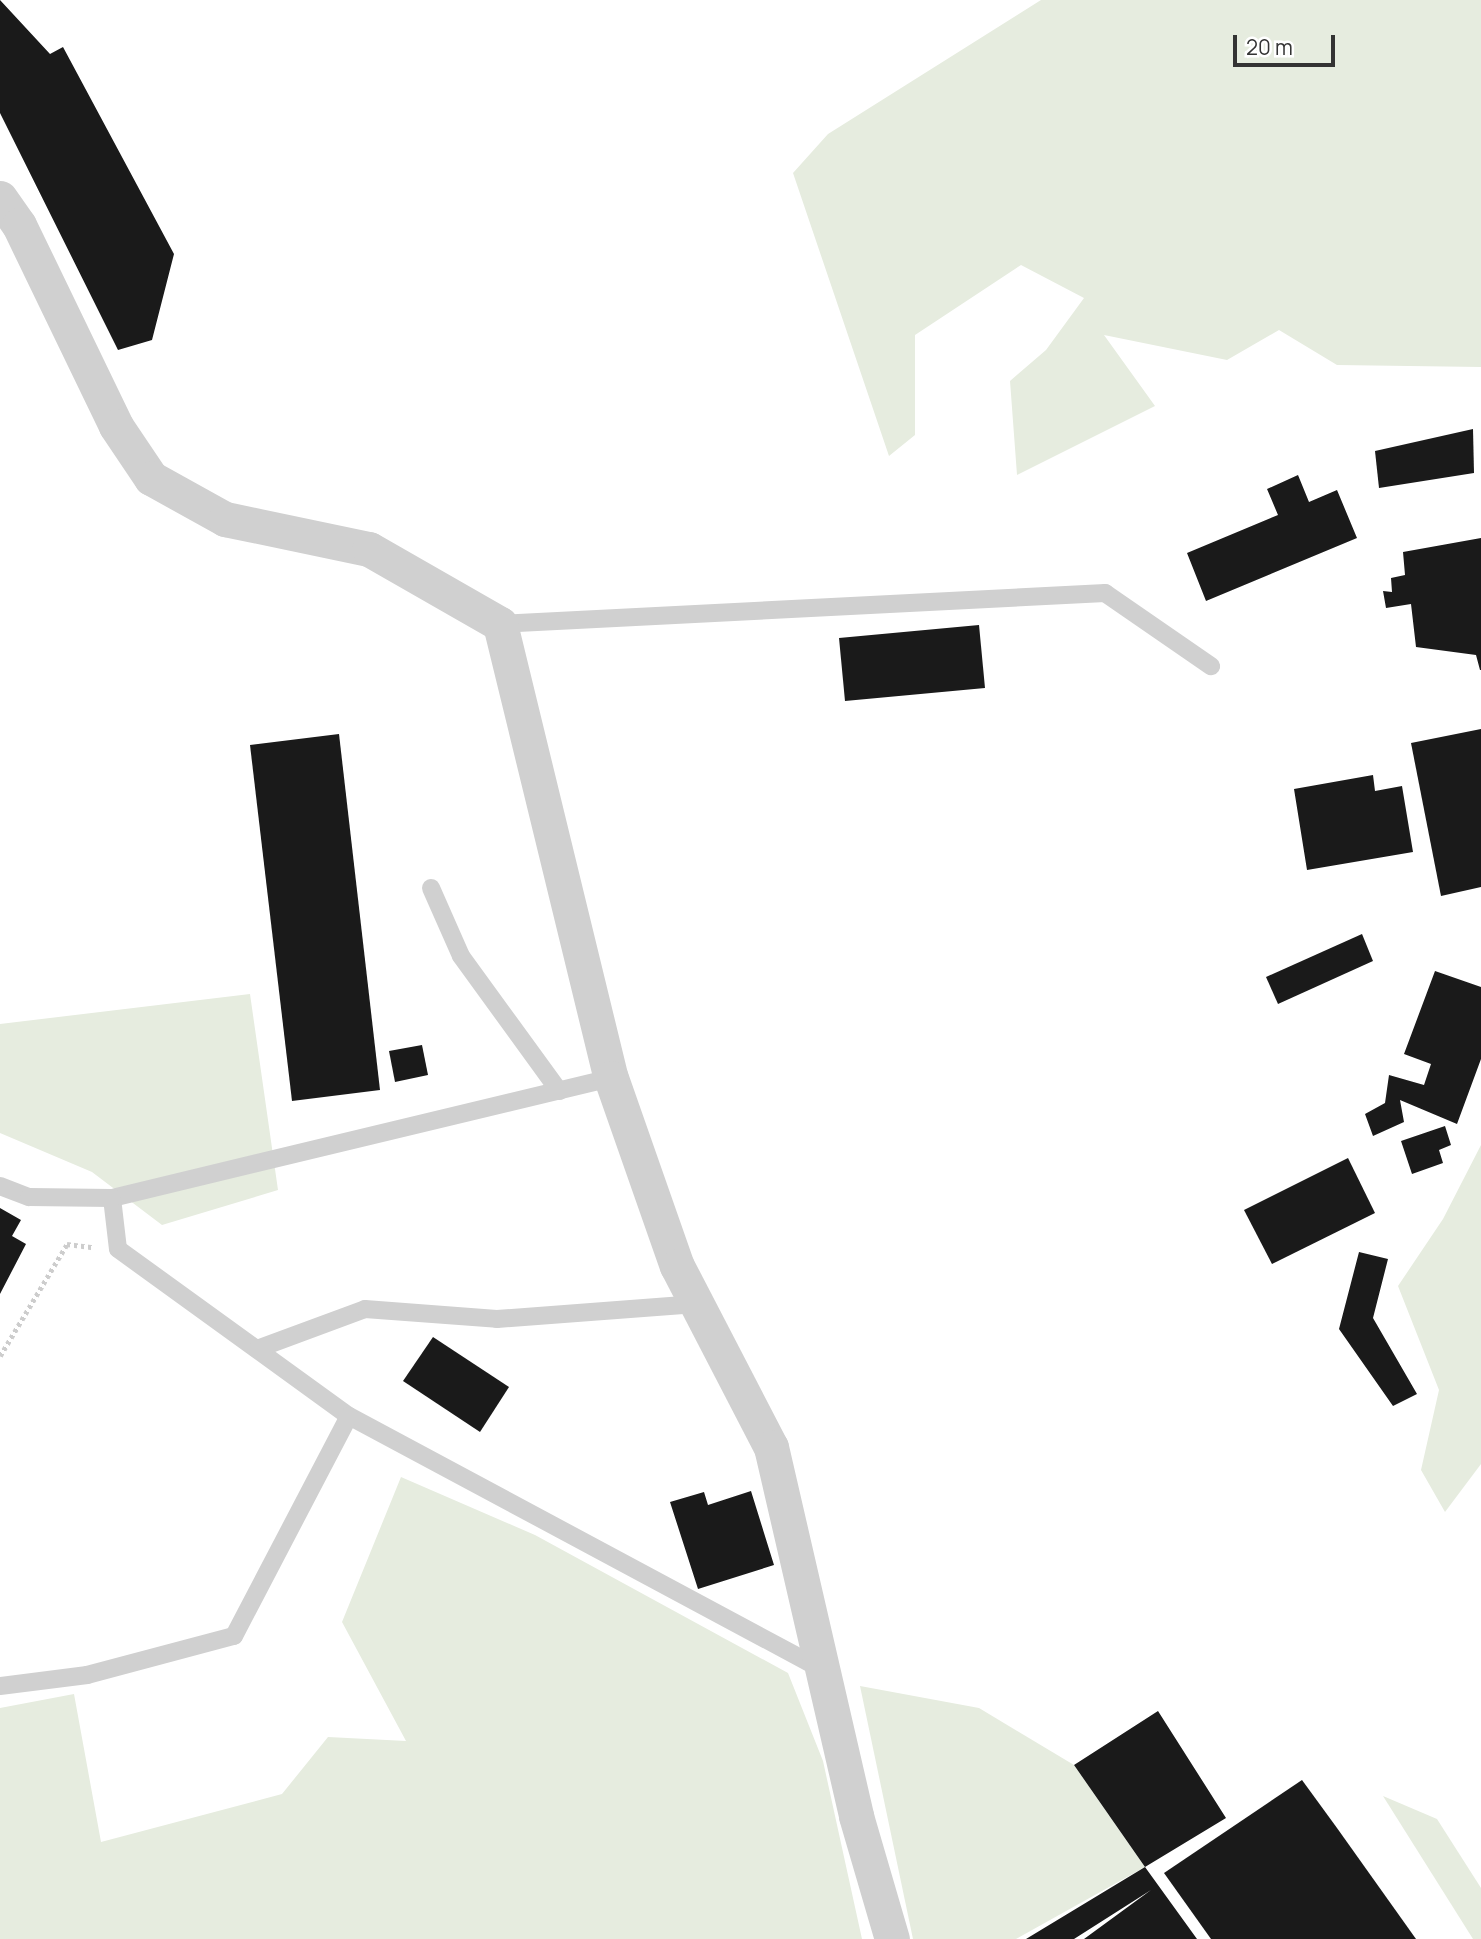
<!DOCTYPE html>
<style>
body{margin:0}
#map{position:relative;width:1481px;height:1939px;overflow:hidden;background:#fff;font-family:Manrope,sans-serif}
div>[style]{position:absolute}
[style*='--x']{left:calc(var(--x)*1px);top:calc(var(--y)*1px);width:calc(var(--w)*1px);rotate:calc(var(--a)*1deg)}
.green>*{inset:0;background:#e6ecdf}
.building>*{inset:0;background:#1a1a1a}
.path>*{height:4.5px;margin-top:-2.25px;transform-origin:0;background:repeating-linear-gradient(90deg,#cdcdcd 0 3.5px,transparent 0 7px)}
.service>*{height:18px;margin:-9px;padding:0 9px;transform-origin:9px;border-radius:9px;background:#d0d0d0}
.minor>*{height:35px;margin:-17.5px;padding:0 17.5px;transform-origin:17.5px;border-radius:17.5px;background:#d0d0d0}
span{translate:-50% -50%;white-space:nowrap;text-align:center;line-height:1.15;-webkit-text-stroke:7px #fff;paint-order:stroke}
.scale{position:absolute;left:1233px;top:35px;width:102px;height:32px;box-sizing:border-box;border:4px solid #333;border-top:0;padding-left:9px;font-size:21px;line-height:24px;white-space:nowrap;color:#333;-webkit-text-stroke:5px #fff;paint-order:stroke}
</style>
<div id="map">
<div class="green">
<i style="clip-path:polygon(1041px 0,1481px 0,1481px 367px,1337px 365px,1279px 330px,1227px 360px,1104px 335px,1155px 406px,1017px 475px,1010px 381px,1046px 350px,1084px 298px,1021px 265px,915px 335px,915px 435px,889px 456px,793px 173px,828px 134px)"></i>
<i style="clip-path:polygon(250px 994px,278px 1190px,162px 1225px,92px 1172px,0 1133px,0 1024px)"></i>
<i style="clip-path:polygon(1481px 1145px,1481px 1464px,1445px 1512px,1421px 1470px,1439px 1390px,1398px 1286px,1443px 1219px)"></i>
<i style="clip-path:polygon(401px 1477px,535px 1535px,788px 1673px,823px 1761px,862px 1939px,0 1939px,0 1708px,74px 1694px,101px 1842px,282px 1794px,328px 1737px,406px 1741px,342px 1622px)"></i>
<i style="clip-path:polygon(860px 1686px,979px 1708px,1074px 1765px,1145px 1867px,1016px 1939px,913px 1939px)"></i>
<i style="clip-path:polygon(1383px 1796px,1437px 1819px,1481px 1888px,1481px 1939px,1473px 1939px)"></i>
</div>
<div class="building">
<i style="clip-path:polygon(0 0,50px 54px,63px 47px,174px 254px,152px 340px,118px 350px,0 113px)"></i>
<i style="clip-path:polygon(1473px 429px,1474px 473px,1379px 488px,1375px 451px)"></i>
<i style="clip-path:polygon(1298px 475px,1309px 502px,1337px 490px,1357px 538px,1206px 601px,1187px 553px,1278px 515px,1267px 489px)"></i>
<i style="clip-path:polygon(1481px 538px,1481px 670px,1480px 670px,1476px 655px,1416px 647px,1411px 604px,1386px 608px,1383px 591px,1392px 592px,1391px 578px,1405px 575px,1403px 552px)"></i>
<i style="clip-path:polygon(979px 625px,985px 688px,845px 701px,839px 638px)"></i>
<i style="clip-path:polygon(1481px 729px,1481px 887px,1441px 896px,1411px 743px)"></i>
<i style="clip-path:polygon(339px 734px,380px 1090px,292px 1101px,250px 745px)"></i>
<i style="clip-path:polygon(1373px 775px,1375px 791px,1402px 786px,1413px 852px,1307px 870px,1294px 789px)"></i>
<i style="clip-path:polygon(1362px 934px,1373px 961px,1278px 1004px,1266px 977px)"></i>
<i style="clip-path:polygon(1435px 971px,1481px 987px,1481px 1059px,1457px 1124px,1400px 1100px,1404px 1122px,1373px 1136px,1365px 1114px,1385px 1103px,1389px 1075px,1424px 1085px,1431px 1064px,1404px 1054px)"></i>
<i style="clip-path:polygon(422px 1045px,428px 1075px,395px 1082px,389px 1051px)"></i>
<i style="clip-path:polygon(1445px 1126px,1451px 1145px,1439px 1150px,1443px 1163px,1412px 1174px,1401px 1141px)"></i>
<i style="clip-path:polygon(1348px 1158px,1375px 1213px,1272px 1264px,1244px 1210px)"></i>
<i style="clip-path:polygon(0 1208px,21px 1220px,12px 1236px,26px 1244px,0 1294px)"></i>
<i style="clip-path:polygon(1359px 1252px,1388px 1259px,1373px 1318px,1417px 1394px,1393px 1406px,1339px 1329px)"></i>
<i style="clip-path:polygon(433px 1337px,509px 1387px,480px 1432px,403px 1381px)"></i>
<i style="clip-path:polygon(751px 1491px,774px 1565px,698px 1589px,670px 1502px,704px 1492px,708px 1505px)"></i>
<i style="clip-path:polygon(1158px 1711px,1226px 1818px,1145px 1867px,1197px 1939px,1084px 1939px,1151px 1890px,1074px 1939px,1026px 1939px,1145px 1867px,1074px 1765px)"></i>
<i style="clip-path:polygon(1302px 1780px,1337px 1828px,1416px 1939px,1211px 1939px,1164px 1873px)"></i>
</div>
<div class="path">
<i style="--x:0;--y:1356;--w:131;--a:-59.1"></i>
<i style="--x:67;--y:1244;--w:26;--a:7"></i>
</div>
<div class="service">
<i style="--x:500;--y:624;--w:606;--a:-2.93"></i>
<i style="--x:1105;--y:593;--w:129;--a:34.6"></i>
<i style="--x:431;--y:888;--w:74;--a:66.2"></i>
<i style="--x:461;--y:956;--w:167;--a:54"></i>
<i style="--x:611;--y:1078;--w:513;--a:166.48"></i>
<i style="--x:112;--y:1198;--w:51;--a:83.3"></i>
<i style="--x:118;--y:1249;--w:285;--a:35.9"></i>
<i style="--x:349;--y:1416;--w:536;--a:28.19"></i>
<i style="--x:0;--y:1186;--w:31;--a:21"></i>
<i style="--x:29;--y:1197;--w:83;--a:0.7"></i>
<i style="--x:257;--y:1349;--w:115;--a:-20.3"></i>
<i style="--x:365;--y:1309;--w:132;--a:4.3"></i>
<i style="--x:497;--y:1319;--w:200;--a:-4.3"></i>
<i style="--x:0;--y:1686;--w:88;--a:-7.2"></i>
<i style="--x:87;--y:1675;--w:152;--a:-14.9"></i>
<i style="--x:234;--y:1636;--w:248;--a:-62.4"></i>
</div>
<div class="minor">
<i style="--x:0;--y:198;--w:33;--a:55"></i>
<i style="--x:19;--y:225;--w:223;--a:64.2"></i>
<i style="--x:116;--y:426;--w:63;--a:56.1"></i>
<i style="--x:151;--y:478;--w:85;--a:29"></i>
<i style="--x:225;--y:519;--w:147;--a:11.8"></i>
<i style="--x:369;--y:549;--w:151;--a:29.8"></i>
<i style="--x:500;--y:624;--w:467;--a:76.3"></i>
<i style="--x:611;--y:1078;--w:199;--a:70.7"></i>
<i style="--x:677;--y:1266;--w:204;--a:62.6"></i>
<i style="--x:771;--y:1447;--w:379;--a:77"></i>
<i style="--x:856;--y:1816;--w:128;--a:73.7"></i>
</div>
<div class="scale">20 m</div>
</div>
